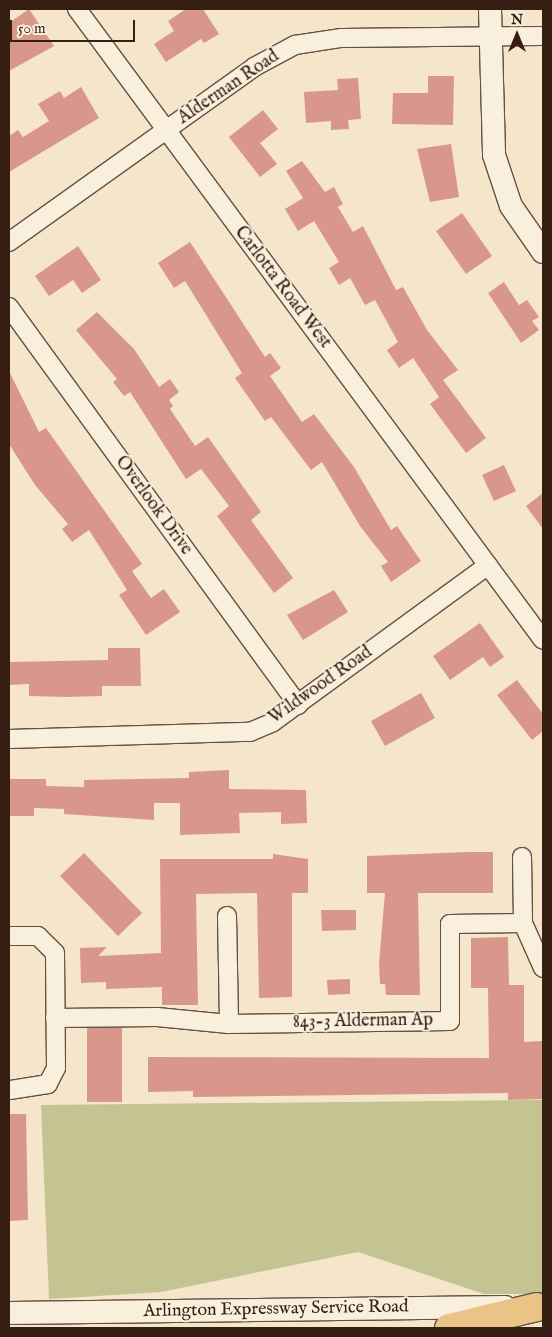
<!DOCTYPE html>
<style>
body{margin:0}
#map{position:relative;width:552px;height:1337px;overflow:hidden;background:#f5e6cb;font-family:"IM FELL English",serif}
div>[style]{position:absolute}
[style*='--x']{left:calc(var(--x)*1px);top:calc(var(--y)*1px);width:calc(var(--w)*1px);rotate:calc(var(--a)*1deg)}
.green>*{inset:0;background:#c4c392}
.building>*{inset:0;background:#d9978c}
.roads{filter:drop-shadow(1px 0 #665140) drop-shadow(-1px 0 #665140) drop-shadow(0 1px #665140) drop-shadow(0 -1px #665140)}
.minor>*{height:18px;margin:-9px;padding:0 9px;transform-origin:9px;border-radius:9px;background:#f8efdd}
.tertiary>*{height:22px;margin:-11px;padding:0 11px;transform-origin:11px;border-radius:11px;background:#f8efdd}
.motorway>*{height:28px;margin:-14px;padding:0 14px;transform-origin:14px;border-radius:14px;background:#eac386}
span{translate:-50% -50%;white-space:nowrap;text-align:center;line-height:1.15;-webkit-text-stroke:4px #f8efdd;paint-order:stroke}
.street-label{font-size:18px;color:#361f12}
.frame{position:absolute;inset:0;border:10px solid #361f12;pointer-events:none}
.north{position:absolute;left:492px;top:10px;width:50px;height:50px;-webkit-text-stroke:4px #f8efdd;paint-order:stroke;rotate:0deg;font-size:14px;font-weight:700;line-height:20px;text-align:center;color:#361f12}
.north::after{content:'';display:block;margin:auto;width:18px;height:22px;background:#361f12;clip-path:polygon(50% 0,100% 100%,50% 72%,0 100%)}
.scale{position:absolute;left:10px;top:20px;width:125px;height:22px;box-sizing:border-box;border:2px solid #361f12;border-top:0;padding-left:6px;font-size:15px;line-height:18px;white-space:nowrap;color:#361f12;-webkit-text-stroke:4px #f8efdd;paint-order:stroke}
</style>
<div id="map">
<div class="green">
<i style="clip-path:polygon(543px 1100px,543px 1294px,484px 1294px,358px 1252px,161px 1292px,49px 1299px,41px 1105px)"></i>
</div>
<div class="building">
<i style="clip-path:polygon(29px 9px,54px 46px,9px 71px,9px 23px)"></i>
<i style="clip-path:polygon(186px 9px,203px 9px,219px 34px,204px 43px,201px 39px,166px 62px,154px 44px,174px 31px,168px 21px)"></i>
<i style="clip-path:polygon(428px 76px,454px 76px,453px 125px,392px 124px,393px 93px,428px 93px)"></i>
<i style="clip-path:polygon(358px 78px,361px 119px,348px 120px,349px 129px,331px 130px,331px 121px,306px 123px,304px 92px,338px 90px,337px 79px)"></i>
<i style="clip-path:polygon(81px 87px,99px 118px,9px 172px,9px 136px,18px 130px,23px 137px,49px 121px,38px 104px,60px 91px,64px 98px)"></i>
<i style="clip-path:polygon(263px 110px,278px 129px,260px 143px,277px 164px,260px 177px,229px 137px)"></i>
<i style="clip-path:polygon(451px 144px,459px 197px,430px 202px,417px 149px)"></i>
<i style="clip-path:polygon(302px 161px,325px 192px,334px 187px,343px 204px,338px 207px,353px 232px,363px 226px,396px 290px,403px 287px,427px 330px,458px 370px,443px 380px,486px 438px,466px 453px,430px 404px,439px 397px,413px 358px,399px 368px,387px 350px,398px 342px,375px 300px,365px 305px,350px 278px,339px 285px,329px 268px,339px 262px,314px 221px,298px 231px,285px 209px,303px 198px,286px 171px)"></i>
<i style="clip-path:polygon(462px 213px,492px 256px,466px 274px,436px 231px)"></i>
<i style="clip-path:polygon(190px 242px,265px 357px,270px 353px,281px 368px,270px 376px,302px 422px,314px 414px,354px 467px,391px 530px,397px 526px,421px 561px,391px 582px,381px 566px,388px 562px,360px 526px,322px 462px,311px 470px,271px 417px,265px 421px,235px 378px,242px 373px,185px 281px,174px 288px,158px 263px)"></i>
<i style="clip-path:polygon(78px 246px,101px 280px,82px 293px,73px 280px,49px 296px,35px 276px)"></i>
<i style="clip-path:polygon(504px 282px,519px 305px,527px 300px,539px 317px,532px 321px,539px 330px,521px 343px,488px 293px)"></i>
<i style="clip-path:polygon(97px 312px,134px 349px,159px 387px,170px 379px,179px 392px,169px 400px,173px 406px,170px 409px,195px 446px,208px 437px,261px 512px,251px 520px,293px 578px,274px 593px,217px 516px,229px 506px,201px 469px,186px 479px,130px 392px,124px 396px,113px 382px,117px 379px,76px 330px)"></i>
<i style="clip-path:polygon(9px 371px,39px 432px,46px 428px,142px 564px,132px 571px,151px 598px,164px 589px,180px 612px,146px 635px,119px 595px,127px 590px,89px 530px,72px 542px,62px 529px,68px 524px,35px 485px,9px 444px)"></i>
<i style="clip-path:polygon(504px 465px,516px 491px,494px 501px,482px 475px)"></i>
<i style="clip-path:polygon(543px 493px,543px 529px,526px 506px)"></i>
<i style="clip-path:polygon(334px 590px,348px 612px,303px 640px,287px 615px)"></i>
<i style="clip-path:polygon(480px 623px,504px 657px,490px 667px,483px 657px,450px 680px,433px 656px)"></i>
<i style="clip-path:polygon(108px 648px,140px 648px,141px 686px,102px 686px,102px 696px,68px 697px,29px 696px,29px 684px,9px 685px,9px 662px,108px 660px)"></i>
<i style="clip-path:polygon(517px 680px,543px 714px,543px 731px,532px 740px,497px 695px)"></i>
<i style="clip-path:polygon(421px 693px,435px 718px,385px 746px,371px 721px)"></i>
<i style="clip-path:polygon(229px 770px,229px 789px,306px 790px,307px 823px,281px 824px,281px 812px,239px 813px,240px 833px,180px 835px,180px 803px,154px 803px,154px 820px,64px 814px,64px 809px,34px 808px,34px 816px,9px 816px,9px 779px,46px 779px,46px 786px,84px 787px,84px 780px,189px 778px,189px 772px)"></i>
<i style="clip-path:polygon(467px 852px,493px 852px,493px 893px,418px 893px,420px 995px,386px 995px,385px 984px,380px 984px,379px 963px,385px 893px,367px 893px,367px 856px)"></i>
<i style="clip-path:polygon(84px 853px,142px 913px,118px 936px,60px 876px)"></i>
<i style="clip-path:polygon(273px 854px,308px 859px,308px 893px,292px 893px,292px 997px,259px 998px,257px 893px,196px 894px,198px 1005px,162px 1005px,162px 987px,106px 989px,106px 982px,81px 983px,80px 948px,107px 947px,98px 956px,161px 953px,160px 859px,273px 859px)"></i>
<i style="clip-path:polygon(321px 910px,356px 910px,356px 930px,322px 931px)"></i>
<i style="clip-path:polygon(508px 937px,509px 985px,524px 985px,524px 1042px,542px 1041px,543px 1099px,508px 1100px,508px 1093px,193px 1097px,193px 1091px,148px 1092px,148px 1057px,489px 1058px,488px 988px,471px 988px,471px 938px)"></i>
<i style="clip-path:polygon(350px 979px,350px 994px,328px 995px,327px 980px)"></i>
<i style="clip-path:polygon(87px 1028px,122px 1028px,122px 1102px,87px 1102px)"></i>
<i style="clip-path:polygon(9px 1114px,26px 1114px,28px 1220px,9px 1221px)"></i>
</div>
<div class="roads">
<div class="minor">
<i style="--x:77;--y:9;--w:784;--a:53.55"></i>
<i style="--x:9;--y:242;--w:301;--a:-35.5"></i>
<i style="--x:254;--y:67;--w:47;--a:-28.2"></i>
<i style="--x:295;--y:45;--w:47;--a:-8.7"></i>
<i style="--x:341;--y:38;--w:202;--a:-0.6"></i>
<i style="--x:9;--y:307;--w:492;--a:54"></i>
<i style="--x:9;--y:739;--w:241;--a:-1.7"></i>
<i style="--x:250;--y:732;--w:25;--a:-23"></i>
<i style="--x:273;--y:722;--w:266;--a:-36.1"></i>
<i style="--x:522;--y:857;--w:66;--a:89.1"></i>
<i style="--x:227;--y:916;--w:108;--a:88.9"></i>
<i style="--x:9;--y:936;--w:29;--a:0"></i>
<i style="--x:38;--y:936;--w:24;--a:45"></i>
<i style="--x:55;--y:953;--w:115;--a:89.5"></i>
<i style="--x:56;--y:1068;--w:18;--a:117"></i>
<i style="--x:48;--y:1084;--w:39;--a:171"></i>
<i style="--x:55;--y:1018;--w:102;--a:-0.6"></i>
<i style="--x:157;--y:1017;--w:72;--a:5.6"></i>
<i style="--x:229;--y:1024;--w:221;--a:-0.8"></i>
<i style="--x:450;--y:1021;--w:97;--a:-90"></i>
<i style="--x:450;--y:924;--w:73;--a:-0.8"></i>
<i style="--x:523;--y:923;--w:49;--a:66"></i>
</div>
<div class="tertiary">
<i style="--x:490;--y:9;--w:146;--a:88.4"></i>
<i style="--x:494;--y:155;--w:54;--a:71.6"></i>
<i style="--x:511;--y:206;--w:56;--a:55.2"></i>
<i style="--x:9;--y:1313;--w:496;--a:-0.7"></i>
</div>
<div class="motorway">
<i style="--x:449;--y:1328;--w:90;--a:-13.4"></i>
</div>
</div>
<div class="street-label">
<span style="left:229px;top:88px;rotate:-34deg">Alderman Road</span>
<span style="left:282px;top:288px;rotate:53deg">Carlotta Road West</span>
<span style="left:153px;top:506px;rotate:54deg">Overlook Drive</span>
<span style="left:321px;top:686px;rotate:-35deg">Wildwood Road</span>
<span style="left:363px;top:1022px;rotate:-1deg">843-3 Alderman Ap</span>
<span style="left:276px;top:1310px;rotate:-1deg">Arlington Expressway Service Road</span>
</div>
<div class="frame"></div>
<div class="north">N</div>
<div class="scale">50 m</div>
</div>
